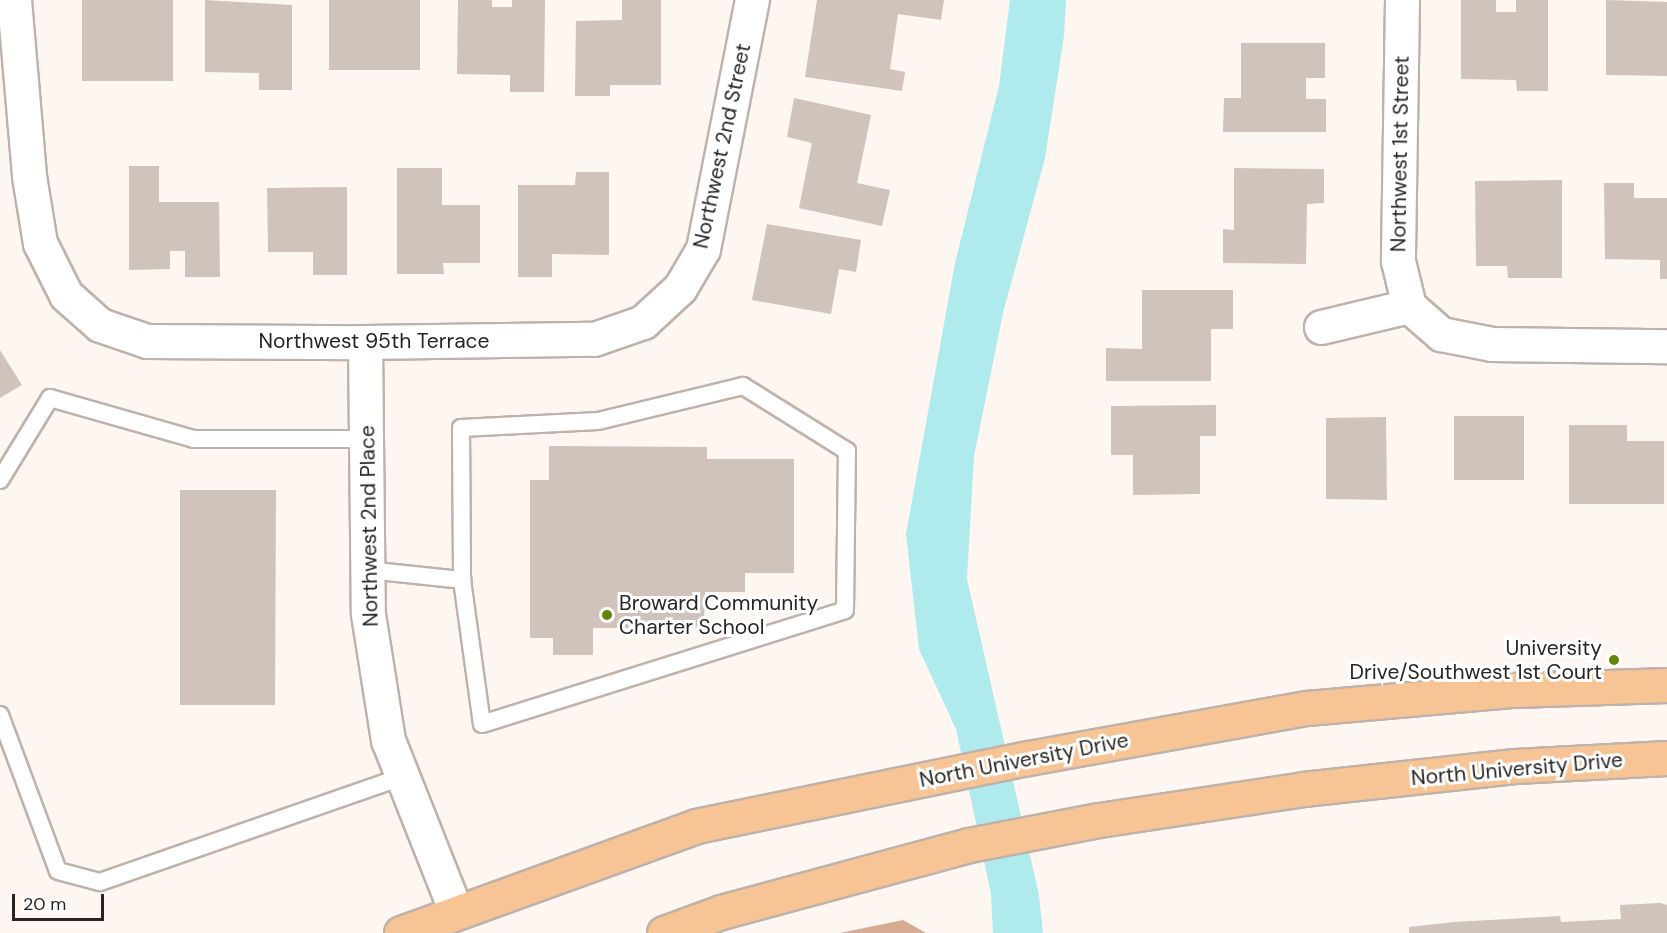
<!DOCTYPE html>
<style>
body{margin:0}
#map{position:relative;width:1667px;height:933px;overflow:hidden;background:#fef6f1;font-family:"DM Sans",sans-serif}
div>[style]{position:absolute}
[style*='--x']{left:calc(var(--x)*1px);top:calc(var(--y)*1px);width:calc(var(--w)*1px);rotate:calc(var(--a)*1deg)}
.forest>*{inset:0;background:#d5ac91}
.water>*{inset:0;background:#afeaed}
.building>*{inset:0;background:#cfc3bb}
.roads{filter:drop-shadow(2px 0 #beb2aa) drop-shadow(-2px 0 #beb2aa) drop-shadow(0 2px #beb2aa) drop-shadow(0 -2px #beb2aa)}
.service>*{height:16px;margin:-8px;padding:0 8px;transform-origin:8px;border-radius:8px;background:#fff}
.minor>*{height:33px;margin:-16.5px;padding:0 16.5px;transform-origin:16.5px;border-radius:16.5px;background:#fff}
.primary>*{height:33px;margin:-16.5px;padding:0 16.5px;transform-origin:16.5px;border-radius:16.5px;background:#f7c496}
.dots>*{width:16px;height:16px;translate:-50% -50%;box-sizing:border-box;border:3px solid #fff;border-radius:50%}
span{translate:-50% -50%;white-space:nowrap;text-align:center;line-height:1.15;-webkit-text-stroke:6px #fff;paint-order:stroke}
.street-label{font-size:21px;color:#282421}
.poi-label{font-size:21px;color:#282421}
.left{translate:0 -50%;text-align:left}
.right{translate:-100% -50%;text-align:right}
.scale{position:absolute;left:12px;top:894px;width:92px;height:27px;box-sizing:border-box;border:3px solid #282421;border-top:0;padding-left:8px;font-size:18px;line-height:21px;white-space:nowrap;color:#282421;-webkit-text-stroke:4px #fff;paint-order:stroke}
</style>
<div id="map">
<div class="forest">
<i style="clip-path:polygon(903px 920px,926px 933px,840px 933px)"></i>
</div>
<div class="water">
<i style="clip-path:polygon(1010px 0,1066px 0,1064px 36px,1045px 158px,1003px 313px,974px 456px,967px 579px,1039px 895px,1043px 933px,993px 933px,991px 894px,956px 729px,919px 649px,906px 534px,955px 263px,999px 86px)"></i>
</div>
<div class="building">
<i style="clip-path:polygon(82px 0,173px 0,173px 81px,82px 81px)"></i>
<i style="clip-path:polygon(205px 0,292px 5px,292px 90px,259px 90px,259px 73px,205px 72px)"></i>
<i style="clip-path:polygon(329px 0,420px 0,420px 70px,329px 70px)"></i>
<i style="clip-path:polygon(458px 0,492px 0,492px 7px,512px 7px,512px 0,545px 0,544px 92px,510px 92px,510px 75px,457px 74px)"></i>
<i style="clip-path:polygon(622px 0,661px 0,661px 85px,610px 85px,610px 96px,575px 96px,576px 21px,622px 20px)"></i>
<i style="clip-path:polygon(817px 0,944px 0,941px 20px,898px 14px,890px 69px,905px 72px,902px 91px,805px 77px)"></i>
<i style="clip-path:polygon(1461px 0,1496px 0,1496px 12px,1516px 12px,1516px 0,1548px 0,1548px 91px,1517px 91px,1516px 80px,1461px 79px)"></i>
<i style="clip-path:polygon(1606px 0,1667px 2px,1667px 76px,1606px 75px)"></i>
<i style="clip-path:polygon(1241px 43px,1325px 43px,1325px 78px,1306px 78px,1306px 99px,1326px 99px,1326px 132px,1223px 132px,1224px 98px,1241px 98px)"></i>
<i style="clip-path:polygon(794px 98px,871px 115px,857px 183px,890px 190px,882px 226px,799px 208px,812px 143px,787px 137px)"></i>
<i style="clip-path:polygon(129px 166px,159px 166px,159px 202px,219px 202px,220px 277px,185px 277px,185px 251px,170px 251px,170px 269px,129px 270px)"></i>
<i style="clip-path:polygon(397px 168px,442px 168px,442px 205px,480px 205px,480px 263px,443px 263px,444px 274px,397px 274px)"></i>
<i style="clip-path:polygon(1234px 168px,1324px 169px,1324px 203px,1307px 204px,1306px 264px,1223px 263px,1223px 229px,1234px 230px)"></i>
<i style="clip-path:polygon(576px 172px,609px 172px,609px 255px,552px 254px,552px 277px,518px 277px,518px 185px,575px 185px)"></i>
<i style="clip-path:polygon(1562px 180px,1562px 278px,1508px 278px,1507px 266px,1476px 266px,1475px 181px)"></i>
<i style="clip-path:polygon(1604px 183px,1634px 183px,1634px 198px,1667px 198px,1667px 279px,1660px 279px,1660px 260px,1605px 259px)"></i>
<i style="clip-path:polygon(347px 187px,347px 275px,313px 275px,313px 252px,268px 252px,267px 188px)"></i>
<i style="clip-path:polygon(767px 224px,861px 240px,856px 272px,839px 269px,831px 314px,752px 300px)"></i>
<i style="clip-path:polygon(1142px 290px,1233px 290px,1233px 329px,1211px 329px,1211px 381px,1106px 381px,1106px 348px,1142px 349px)"></i>
<i style="clip-path:polygon(0 350px,22px 385px,0 398px)"></i>
<i style="clip-path:polygon(1216px 405px,1216px 436px,1200px 436px,1200px 494px,1133px 495px,1133px 455px,1111px 455px,1111px 406px)"></i>
<i style="clip-path:polygon(1454px 416px,1524px 416px,1524px 480px,1454px 480px)"></i>
<i style="clip-path:polygon(1386px 417px,1387px 500px,1326px 499px,1326px 418px)"></i>
<i style="clip-path:polygon(1569px 425px,1627px 425px,1627px 441px,1664px 441px,1664px 504px,1569px 504px)"></i>
<i style="clip-path:polygon(549px 446px,707px 447px,707px 459px,794px 459px,794px 573px,745px 573px,745px 592px,705px 592px,704px 628px,593px 628px,593px 655px,553px 655px,553px 638px,530px 638px,530px 480px,549px 480px)"></i>
<i style="clip-path:polygon(180px 490px,276px 490px,275px 705px,180px 705px)"></i>
<i style="clip-path:polygon(1660px 903px,1667px 905px,1667px 933px,1409px 933px,1409px 927px,1454px 922px,1560px 916px,1561px 922px,1621px 919px,1620px 905px)"></i>
</div>
<div class="roads">
<div class="service">
<i style="--x:0;--y:480;--w:96;--a:-58.6"></i>
<i style="--x:50;--y:398;--w:150;--a:15.9"></i>
<i style="--x:194;--y:439;--w:173;--a:0"></i>
<i style="--x:367;--y:570;--w:96;--a:6"></i>
<i style="--x:462;--y:580;--w:145;--a:82.1"></i>
<i style="--x:482;--y:724;--w:380;--a:-17.4"></i>
<i style="--x:845;--y:610;--w:159;--a:-89.3"></i>
<i style="--x:847;--y:451;--w:123;--a:-148"></i>
<i style="--x:743;--y:386;--w:149;--a:166.4"></i>
<i style="--x:598;--y:421;--w:137;--a:177.1"></i>
<i style="--x:461;--y:428;--w:152;--a:89.6"></i>
<i style="--x:0;--y:715;--w:166;--a:69.6"></i>
<i style="--x:58;--y:871;--w:43;--a:14.7"></i>
<i style="--x:100;--y:882;--w:320;--a:-19.2"></i>
</div>
<div class="minor">
<i style="--x:14;--y:0;--w:177;--a:85.1"></i>
<i style="--x:29;--y:176;--w:68;--a:80.7"></i>
<i style="--x:40;--y:243;--w:58;--a:63.4"></i>
<i style="--x:66;--y:295;--w:45;--a:41.4"></i>
<i style="--x:100;--y:325;--w:50;--a:18.8"></i>
<i style="--x:147;--y:341;--w:218;--a:0.3"></i>
<i style="--x:365;--y:342;--w:229;--a:-0.8"></i>
<i style="--x:594;--y:339;--w:52;--a:-19.1"></i>
<i style="--x:643;--y:322;--w:50;--a:-42.6"></i>
<i style="--x:680;--y:288;--w:45;--a:-59.5"></i>
<i style="--x:703;--y:249;--w:254;--a:-78.9"></i>
<i style="--x:1402;--y:0;--w:261;--a:90.9"></i>
<i style="--x:1398;--y:261;--w:46;--a:76.3"></i>
<i style="--x:1321;--y:327;--w:90;--a:-13.4"></i>
<i style="--x:1409;--y:306;--w:43;--a:41.2"></i>
<i style="--x:1441;--y:334;--w:52;--a:11.1"></i>
<i style="--x:1492;--y:344;--w:175;--a:0.7"></i>
<i style="--x:365;--y:342;--w:272;--a:89.4"></i>
<i style="--x:368;--y:614;--w:128;--a:81"></i>
<i style="--x:388;--y:740;--w:185;--a:68.4"></i>
</div>
<div class="primary">
<i style="--x:401;--y:933;--w:314;--a:-19.9"></i>
<i style="--x:696;--y:826;--w:334;--a:-11.6"></i>
<i style="--x:1023;--y:759;--w:289;--a:-10.2"></i>
<i style="--x:1307;--y:708;--w:208;--a:-5"></i>
<i style="--x:1514;--y:690;--w:153;--a:-1.9"></i>
<i style="--x:664;--y:933;--w:61;--a:-20.2"></i>
<i style="--x:721;--y:912;--w:257;--a:-15.1"></i>
<i style="--x:969;--y:845;--w:132;--a:-10.9"></i>
<i style="--x:1099;--y:820;--w:206;--a:-8.6"></i>
<i style="--x:1303;--y:789;--w:213;--a:-6.2"></i>
<i style="--x:1515;--y:766;--w:152;--a:-3"></i>
</div>
</div>
<div class="dots">
<i style="left:607px;top:615px;background:#628504"></i>
<i style="left:1614px;top:660px;background:#628504"></i>
</div>
<div class="street-label">
<span style="left:722px;top:146px;rotate:-78deg">Northwest 2nd Street</span>
<span style="left:1400px;top:154px;rotate:-89deg">Northwest 1st Street</span>
<span style="left:374px;top:341px">Northwest 95th Terrace</span>
<span style="left:369px;top:526px;rotate:-91deg">Northwest 2nd Place</span>
<span style="left:1024px;top:760px;rotate:-11deg">North University Drive</span>
<span style="left:1517px;top:769px;rotate:-5deg">North University Drive</span>
</div>
<div class="poi-label">
<span class="left" style="left:619px;top:615px">Broward Community<br>Charter School</span>
<span class="right" style="left:1602px;top:660px">University<br>Drive/Southwest 1st Court</span>
</div>
<div class="scale">20 m</div>
</div>
